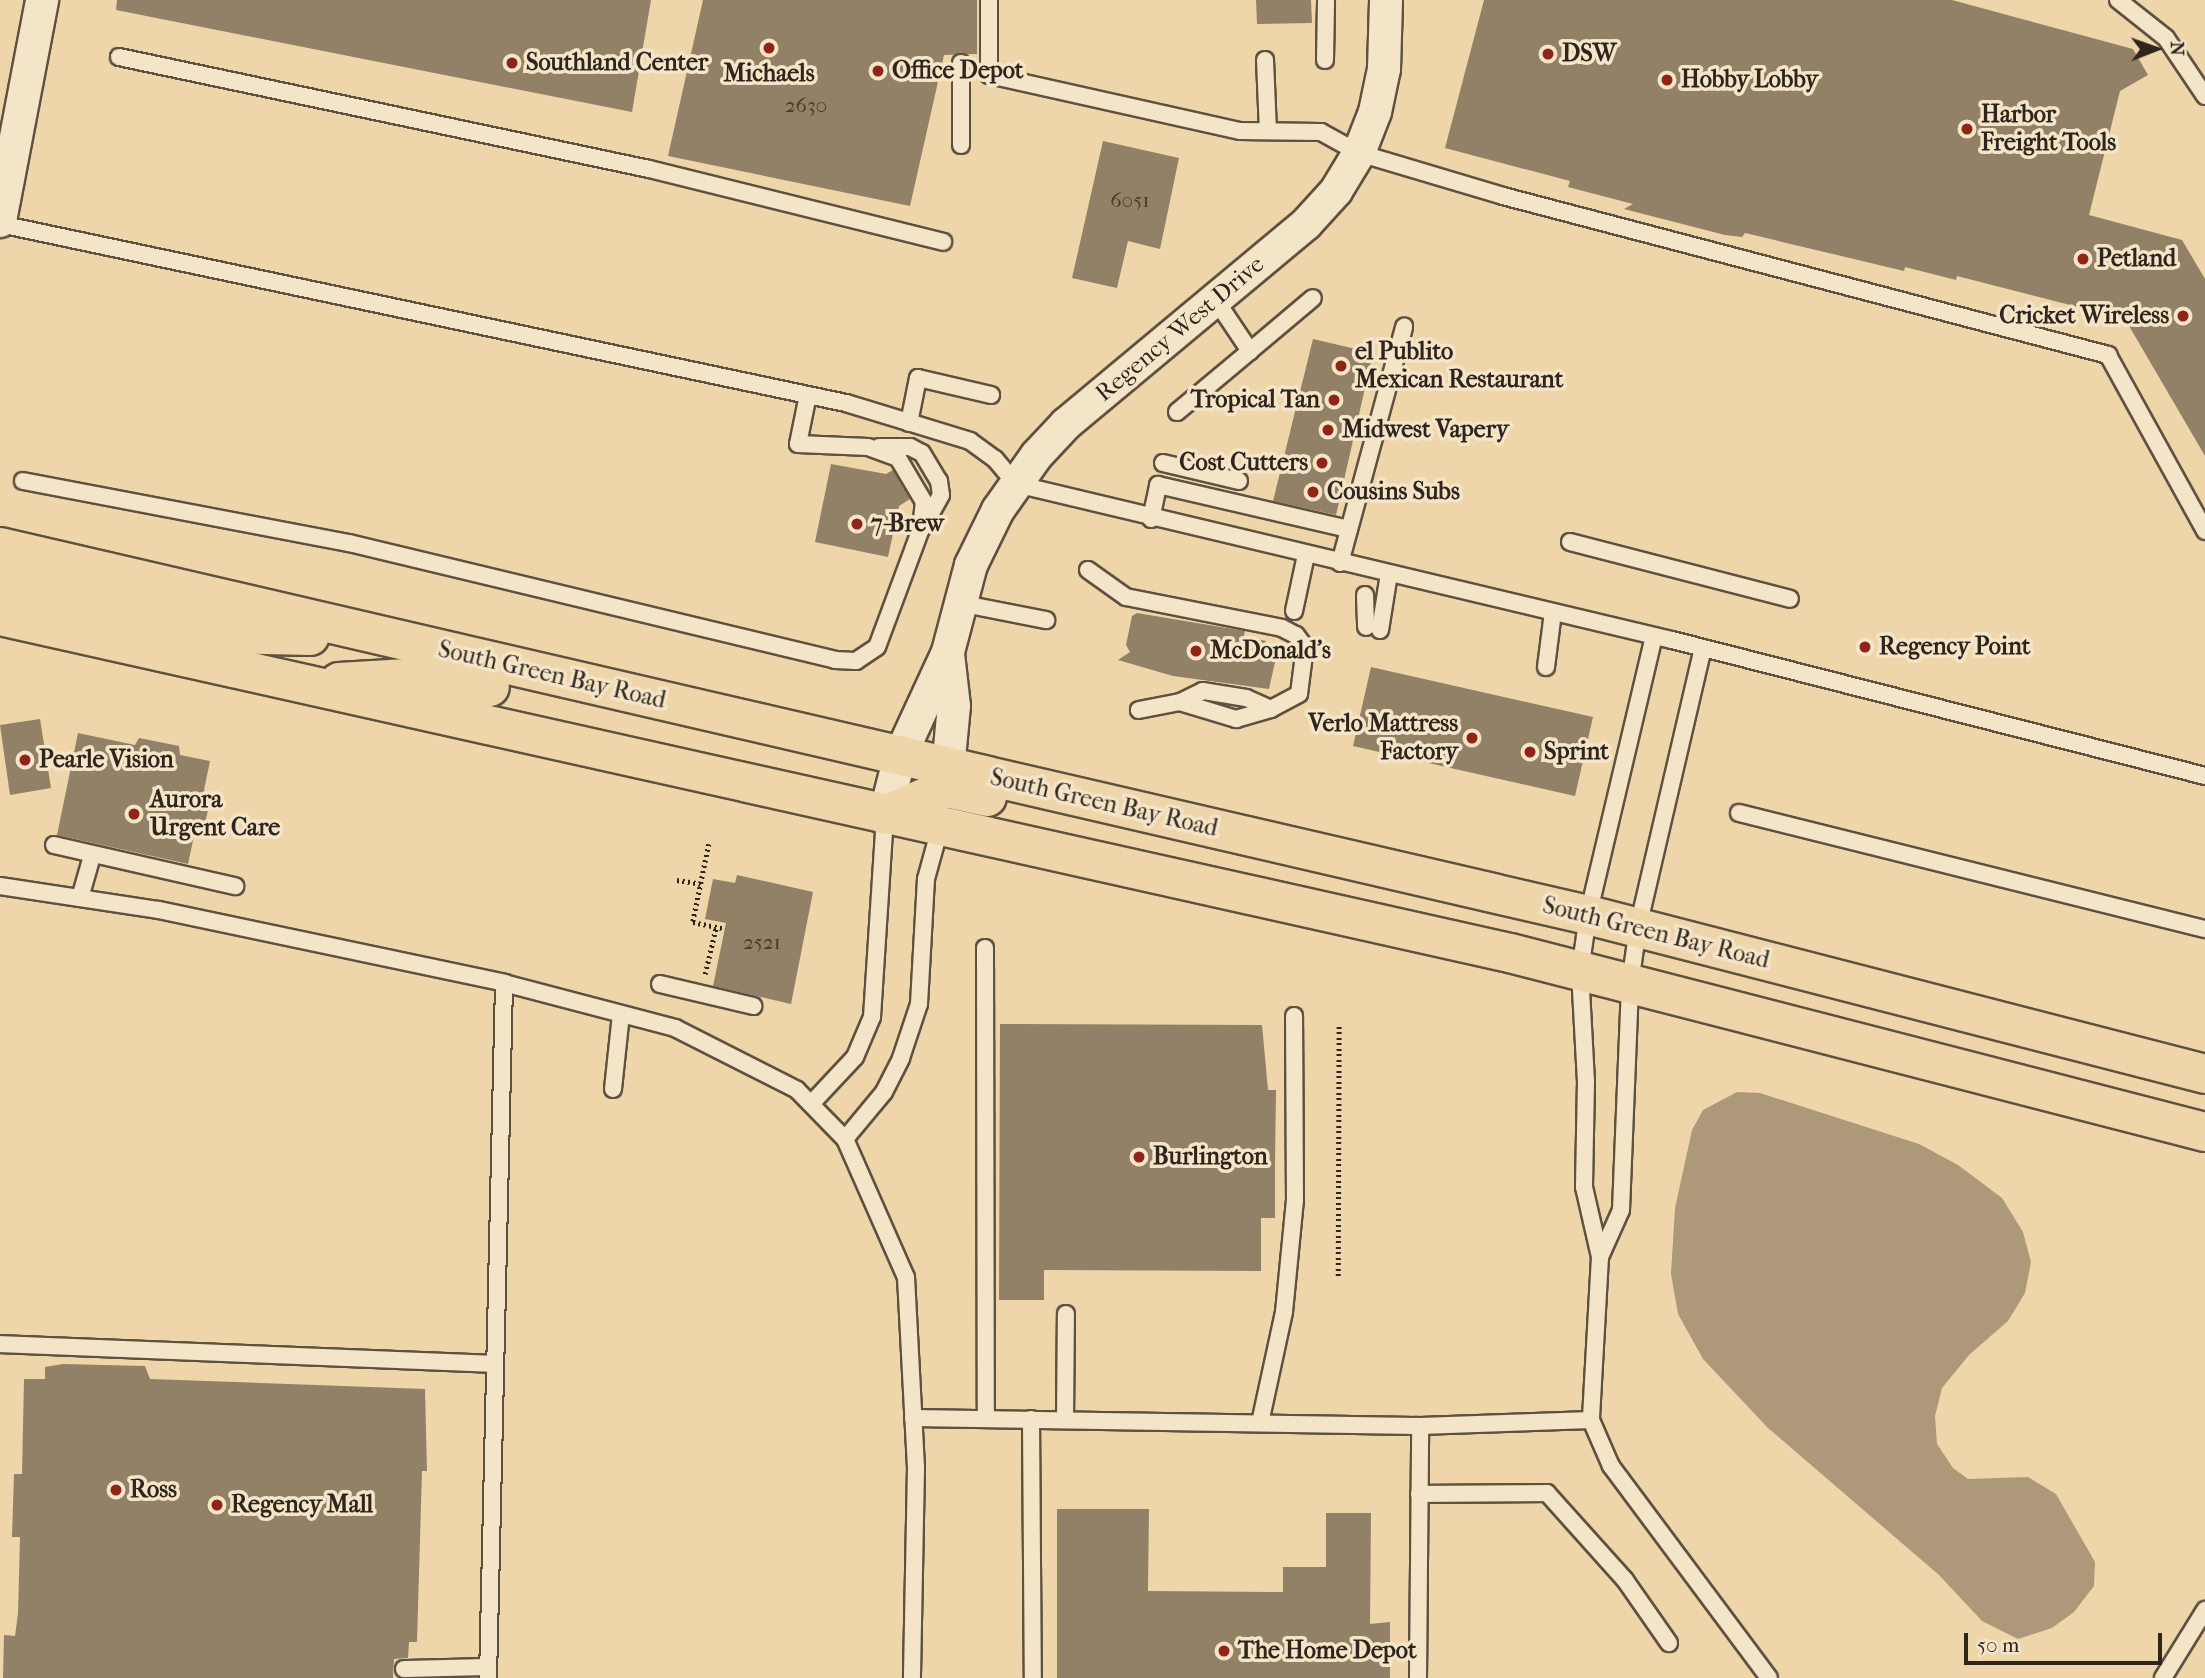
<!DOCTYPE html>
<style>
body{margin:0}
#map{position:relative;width:2205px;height:1678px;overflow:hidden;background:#eed5aa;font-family:"IM FELL French Canon",serif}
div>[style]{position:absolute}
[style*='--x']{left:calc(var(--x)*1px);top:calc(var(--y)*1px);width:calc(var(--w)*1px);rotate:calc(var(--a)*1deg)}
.water>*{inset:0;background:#ad997a}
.building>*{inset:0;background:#928166}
.path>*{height:4.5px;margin-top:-2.25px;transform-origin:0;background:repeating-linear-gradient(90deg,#2f251c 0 2px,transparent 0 5.5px)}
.roads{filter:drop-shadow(2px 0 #5f5140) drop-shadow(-2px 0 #5f5140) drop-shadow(0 2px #5f5140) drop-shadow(0 -2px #5f5140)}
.service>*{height:16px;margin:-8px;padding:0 8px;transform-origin:8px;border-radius:8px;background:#f4e4c8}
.minor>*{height:32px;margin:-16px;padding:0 16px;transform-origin:16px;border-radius:16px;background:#f4e4c8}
.primary>*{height:38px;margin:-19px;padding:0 19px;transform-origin:19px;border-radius:19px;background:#eed5aa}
.dots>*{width:19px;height:19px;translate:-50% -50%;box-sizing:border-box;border:4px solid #f4e4c8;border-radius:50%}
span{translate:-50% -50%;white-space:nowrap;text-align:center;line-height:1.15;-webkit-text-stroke:7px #f4e4c8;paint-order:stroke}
.number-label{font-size:21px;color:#483c2e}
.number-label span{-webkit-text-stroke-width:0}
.poi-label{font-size:24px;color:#2f251c;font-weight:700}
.left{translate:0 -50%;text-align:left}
.right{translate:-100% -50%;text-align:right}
.street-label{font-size:24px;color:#2f251c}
.north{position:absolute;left:2121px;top:14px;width:70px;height:70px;-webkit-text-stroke:5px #f4e4c8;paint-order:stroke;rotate:89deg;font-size:19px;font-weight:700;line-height:28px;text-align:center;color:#2f251c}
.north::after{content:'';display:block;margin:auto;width:24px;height:32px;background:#2f251c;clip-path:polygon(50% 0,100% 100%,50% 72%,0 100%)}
.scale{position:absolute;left:1964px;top:1633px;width:198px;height:32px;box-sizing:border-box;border:4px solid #2f251c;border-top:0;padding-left:9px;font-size:21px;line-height:24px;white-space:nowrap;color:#2f251c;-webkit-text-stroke:5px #f4e4c8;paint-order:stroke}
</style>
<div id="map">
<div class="water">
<i style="clip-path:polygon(1737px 1092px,1760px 1093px,1919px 1144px,1958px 1165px,2002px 1198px,2023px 1232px,2031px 1262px,2025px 1293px,2008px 1321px,1969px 1355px,1942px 1388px,1935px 1416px,1937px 1444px,1953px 1468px,1968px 1479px,2028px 1477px,2056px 1494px,2095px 1562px,2094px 1586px,2074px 1612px,2052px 1628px,2018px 1639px,1982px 1621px,1939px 1575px,1768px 1428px,1703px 1359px,1678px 1314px,1671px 1274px,1675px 1208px,1692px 1130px,1703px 1110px)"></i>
</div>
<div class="building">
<i style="clip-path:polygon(117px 0,651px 0,632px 112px,116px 10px)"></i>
<i style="clip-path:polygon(703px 0,977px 0,977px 54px,944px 55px,910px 206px,668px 156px)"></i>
<i style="clip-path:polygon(1256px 0,1311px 0,1312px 23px,1257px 24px)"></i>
<i style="clip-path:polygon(1484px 0,1952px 0,2133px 49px,2148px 75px,2120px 91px,2089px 215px,2182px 240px,2205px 279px,2205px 456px,2125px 319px,1957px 276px,1956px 280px,1905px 267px,1904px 271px,1745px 233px,1742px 237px,1725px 235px,1624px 209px,1633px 204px,1568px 187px,1570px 181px,1445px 148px)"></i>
<i style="clip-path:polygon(1103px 141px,1179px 158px,1160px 249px,1128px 241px,1117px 288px,1072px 278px)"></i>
<i style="clip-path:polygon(1313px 339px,1373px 353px,1336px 515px,1273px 501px)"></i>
<i style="clip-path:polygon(831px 464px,886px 474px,893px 470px,910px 499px,899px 506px,888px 557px,815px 542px)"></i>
<i style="clip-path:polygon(1137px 613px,1245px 631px,1244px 636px,1266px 641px,1262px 659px,1275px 662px,1269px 689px,1173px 676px,1118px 660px,1130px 652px,1126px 645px,1132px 616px)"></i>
<i style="clip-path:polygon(1371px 667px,1593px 717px,1575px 796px,1353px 746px)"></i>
<i style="clip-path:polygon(40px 719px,51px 788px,10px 795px,0 725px)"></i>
<i style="clip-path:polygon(78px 733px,135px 745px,139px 738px,179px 746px,180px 755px,210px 761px,204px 790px,211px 796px,203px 833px,194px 836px,188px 864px,57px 835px)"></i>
<i style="clip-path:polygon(737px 875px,813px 892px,791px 1004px,713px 986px,726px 923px,705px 919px,713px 879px,735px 883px)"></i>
<i style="clip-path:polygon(1000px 1024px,1262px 1025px,1268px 1090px,1276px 1090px,1275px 1163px,1275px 1218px,1261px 1218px,1261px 1271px,1044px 1270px,1044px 1300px,999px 1300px)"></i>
<i style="clip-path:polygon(63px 1364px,145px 1366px,150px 1379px,425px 1389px,427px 1471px,422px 1471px,417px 1642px,409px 1642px,408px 1658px,394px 1659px,393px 1678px,3px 1678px,4px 1635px,15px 1636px,18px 1613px,20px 1537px,12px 1537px,14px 1474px,22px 1474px,24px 1379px,45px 1379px,45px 1367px)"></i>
<i style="clip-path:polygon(1057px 1509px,1149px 1509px,1148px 1591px,1283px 1592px,1283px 1567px,1326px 1567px,1326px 1513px,1371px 1513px,1370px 1624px,1390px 1622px,1390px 1678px,1057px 1678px)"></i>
</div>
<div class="path">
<i style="--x:709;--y:844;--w:80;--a:101.6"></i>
<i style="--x:693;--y:922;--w:33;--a:12"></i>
<i style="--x:677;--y:880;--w:24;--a:9"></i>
<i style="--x:705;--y:974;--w:48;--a:-76.8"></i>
<i style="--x:1338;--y:1276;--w:250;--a:-89.8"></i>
</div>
<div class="roads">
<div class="service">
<i style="--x:989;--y:0;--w:75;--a:90"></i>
<i style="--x:989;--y:75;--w:257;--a:12.6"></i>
<i style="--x:1240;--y:131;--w:81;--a:0.7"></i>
<i style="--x:1321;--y:132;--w:43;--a:28.9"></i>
<i style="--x:1359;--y:153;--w:150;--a:16.6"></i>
<i style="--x:1503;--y:196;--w:626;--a:14.72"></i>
<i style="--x:2108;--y:355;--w:201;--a:61.1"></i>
<i style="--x:2118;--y:0;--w:61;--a:38.4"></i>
<i style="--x:2166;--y:38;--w:70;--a:56.1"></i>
<i style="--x:119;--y:57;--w:542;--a:11.93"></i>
<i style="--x:649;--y:169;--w:303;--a:13.9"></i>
<i style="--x:1265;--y:60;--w:71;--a:87.6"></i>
<i style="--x:1325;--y:60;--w:60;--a:-89"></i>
<i style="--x:961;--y:63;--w:82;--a:90"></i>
<i style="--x:0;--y:224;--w:865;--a:11.95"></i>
<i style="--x:846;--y:403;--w:130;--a:17"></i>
<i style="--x:970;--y:441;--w:31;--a:36"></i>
<i style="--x:995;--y:459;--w:33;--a:50"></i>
<i style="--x:1016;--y:484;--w:674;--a:13.38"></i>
<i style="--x:1672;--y:640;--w:550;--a:14.31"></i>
<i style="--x:1215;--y:299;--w:63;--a:56.1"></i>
<i style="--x:1250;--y:351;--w:82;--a:-40.1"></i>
<i style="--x:1177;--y:412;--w:95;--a:-39.9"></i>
<i style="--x:909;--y:423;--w:46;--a:-78.7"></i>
<i style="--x:918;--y:378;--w:75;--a:13.1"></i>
<i style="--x:879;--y:447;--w:31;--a:0"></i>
<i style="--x:910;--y:447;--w:13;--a:27"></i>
<i style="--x:922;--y:453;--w:33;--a:59"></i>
<i style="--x:939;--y:481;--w:14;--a:82"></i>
<i style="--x:941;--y:495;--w:37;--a:119"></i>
<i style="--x:1163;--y:463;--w:78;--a:13.3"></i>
<i style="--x:23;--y:481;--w:332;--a:10.8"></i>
<i style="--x:349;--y:543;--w:500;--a:13.5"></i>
<i style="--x:835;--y:660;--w:21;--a:3"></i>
<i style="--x:856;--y:661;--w:25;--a:-34"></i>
<i style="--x:877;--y:647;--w:126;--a:-69.6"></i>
<i style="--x:921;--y:529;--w:27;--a:-84"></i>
<i style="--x:924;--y:502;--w:51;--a:-120.6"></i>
<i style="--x:898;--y:458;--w:32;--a:-160"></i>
<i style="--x:868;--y:447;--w:70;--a:-177.5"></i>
<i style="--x:798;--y:444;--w:50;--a:-78.5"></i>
<i style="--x:1151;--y:519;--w:35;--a:-78"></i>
<i style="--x:1158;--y:485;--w:196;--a:13"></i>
<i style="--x:1570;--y:542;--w:227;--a:14.5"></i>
<i style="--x:1340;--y:563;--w:245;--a:-74.8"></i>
<i style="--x:1088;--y:570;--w:47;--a:35.4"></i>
<i style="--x:1126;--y:597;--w:159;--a:11.2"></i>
<i style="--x:1282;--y:628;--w:16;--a:27"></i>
<i style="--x:1296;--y:635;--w:15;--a:53"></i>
<i style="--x:1305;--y:647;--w:47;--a:97.3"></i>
<i style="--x:1299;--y:694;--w:32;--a:152"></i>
<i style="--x:1271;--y:709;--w:27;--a:-156"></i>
<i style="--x:1246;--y:698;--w:44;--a:-170.8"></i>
<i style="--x:1203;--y:691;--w:25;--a:154"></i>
<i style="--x:1180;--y:702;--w:42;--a:169"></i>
<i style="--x:1365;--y:595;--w:32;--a:88"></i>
<i style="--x:959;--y:603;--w:89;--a:11.1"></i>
<i style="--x:1294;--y:611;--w:57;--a:-77.9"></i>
<i style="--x:1380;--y:630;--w:57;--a:-80.9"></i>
<i style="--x:1654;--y:636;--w:287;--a:103.3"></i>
<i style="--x:1588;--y:915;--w:57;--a:98.1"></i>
<i style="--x:1580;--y:971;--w:110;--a:86.9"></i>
<i style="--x:1586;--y:1081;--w:106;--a:91.1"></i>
<i style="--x:1584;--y:1187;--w:72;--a:77.1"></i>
<i style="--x:1600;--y:1257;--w:163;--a:93.2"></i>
<i style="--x:1591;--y:1420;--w:50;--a:66.5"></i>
<i style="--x:1611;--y:1466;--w:264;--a:53.3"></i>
<i style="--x:1546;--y:667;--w:55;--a:-82.7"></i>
<i style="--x:1180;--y:702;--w:59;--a:16.9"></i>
<i style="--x:1236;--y:719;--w:36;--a:-16"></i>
<i style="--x:1739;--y:813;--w:480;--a:14"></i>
<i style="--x:54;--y:845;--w:186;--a:12.8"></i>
<i style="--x:0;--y:886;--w:161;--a:8.6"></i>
<i style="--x:159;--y:910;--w:353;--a:11.9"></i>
<i style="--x:504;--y:983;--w:177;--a:14.7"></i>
<i style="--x:675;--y:1028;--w:137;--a:26.9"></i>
<i style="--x:797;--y:1090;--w:69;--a:45.6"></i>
<i style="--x:845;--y:1139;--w:151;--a:66.2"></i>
<i style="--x:906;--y:1277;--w:190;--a:87"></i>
<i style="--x:916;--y:1467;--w:211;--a:91.1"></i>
<i style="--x:80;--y:898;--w:44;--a:-74.1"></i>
<i style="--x:985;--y:948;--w:471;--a:89.9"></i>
<i style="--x:660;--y:984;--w:96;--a:13.3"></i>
<i style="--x:613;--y:1089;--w:75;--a:-83.9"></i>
<i style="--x:811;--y:1104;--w:64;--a:-46.9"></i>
<i style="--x:855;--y:1057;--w:43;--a:-67"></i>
<i style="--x:872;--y:1017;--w:202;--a:-86.3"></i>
<i style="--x:845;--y:1139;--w:61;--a:-50.3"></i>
<i style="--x:884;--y:1092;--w:38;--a:-63"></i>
<i style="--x:901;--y:1058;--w:57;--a:-71.6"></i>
<i style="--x:919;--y:1004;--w:125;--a:-86.8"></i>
<i style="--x:926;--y:879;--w:53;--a:-74.6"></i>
<i style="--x:1600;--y:1257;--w:51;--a:-65.9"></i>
<i style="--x:1621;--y:1210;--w:226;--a:-87.7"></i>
<i style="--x:1630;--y:984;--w:58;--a:-82"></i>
<i style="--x:1638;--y:927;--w:286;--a:-76.9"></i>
<i style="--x:0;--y:1344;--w:495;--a:2.3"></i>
<i style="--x:913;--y:1418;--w:507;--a:0.9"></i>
<i style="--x:1420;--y:1426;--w:171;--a:-2"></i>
<i style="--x:1031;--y:1419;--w:259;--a:89.6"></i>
<i style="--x:1065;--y:1420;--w:106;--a:-89.5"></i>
<i style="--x:1260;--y:1423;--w:114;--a:-77.8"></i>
<i style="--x:1284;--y:1312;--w:113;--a:-84.4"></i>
<i style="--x:1295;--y:1200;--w:184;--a:-90.3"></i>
<i style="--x:1419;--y:1494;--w:128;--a:-0.4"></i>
<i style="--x:1547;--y:1493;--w:117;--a:48.1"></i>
<i style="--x:1625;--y:1580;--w:77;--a:55.1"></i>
<i style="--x:404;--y:1669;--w:84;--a:-1.4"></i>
<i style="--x:488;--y:1678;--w:695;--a:-88.68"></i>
<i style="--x:1418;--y:1678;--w:252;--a:-89.5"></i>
<i style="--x:2163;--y:1678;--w:80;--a:-58.3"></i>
</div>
<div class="minor">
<i style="--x:0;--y:221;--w:225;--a:-79.2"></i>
<i style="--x:946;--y:790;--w:84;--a:-84.6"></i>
<i style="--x:954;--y:706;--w:52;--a:-96.6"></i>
<i style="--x:885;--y:815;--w:61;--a:-75.7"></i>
<i style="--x:900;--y:756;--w:115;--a:-65.2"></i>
<i style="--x:948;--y:652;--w:90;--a:-75.2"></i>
<i style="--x:971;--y:565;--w:61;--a:-63.9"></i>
<i style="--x:998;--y:510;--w:67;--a:-54.7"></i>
<i style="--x:1037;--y:455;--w:42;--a:-46.9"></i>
<i style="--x:1066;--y:424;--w:312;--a:-39.8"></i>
<i style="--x:1306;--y:224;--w:45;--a:-47.7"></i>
<i style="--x:1336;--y:191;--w:44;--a:-58.8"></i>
<i style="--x:1359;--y:153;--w:44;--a:-68.7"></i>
<i style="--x:1375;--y:112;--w:44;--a:-78.2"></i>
<i style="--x:1384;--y:69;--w:69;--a:-88.3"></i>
</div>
<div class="primary">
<i style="--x:0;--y:547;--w:1630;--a:13.05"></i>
<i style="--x:1588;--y:915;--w:637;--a:14.45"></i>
<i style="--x:0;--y:584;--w:230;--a:12.6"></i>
<i style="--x:224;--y:634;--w:86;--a:1.3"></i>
<i style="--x:0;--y:616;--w:1547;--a:12.58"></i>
<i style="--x:1510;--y:953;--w:718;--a:14.44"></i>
<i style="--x:339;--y:682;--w:102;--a:-3.4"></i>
<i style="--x:441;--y:676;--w:50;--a:12.7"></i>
<i style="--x:885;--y:815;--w:67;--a:-23.9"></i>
<i style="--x:946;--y:788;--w:42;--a:12.4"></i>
</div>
</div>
<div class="dots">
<i style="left:769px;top:48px;background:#8f2418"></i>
<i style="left:1548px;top:54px;background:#8f2418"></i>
<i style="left:512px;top:63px;background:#8f2418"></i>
<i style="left:878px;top:71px;background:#8f2418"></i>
<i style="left:1667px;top:80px;background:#8f2418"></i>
<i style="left:1967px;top:129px;background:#8f2418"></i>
<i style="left:2083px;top:259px;background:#8f2418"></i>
<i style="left:2183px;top:316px;background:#8f2418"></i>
<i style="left:1341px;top:366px;background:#8f2418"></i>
<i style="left:1334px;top:400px;background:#8f2418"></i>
<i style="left:1328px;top:430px;background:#8f2418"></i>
<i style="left:1322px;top:463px;background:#8f2418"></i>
<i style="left:1313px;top:492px;background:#8f2418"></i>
<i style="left:857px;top:524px;background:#8f2418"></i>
<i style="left:1865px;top:647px;background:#8f2418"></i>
<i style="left:1196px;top:651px;background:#8f2418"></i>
<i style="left:1472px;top:738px;background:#8f2418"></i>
<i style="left:1530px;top:752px;background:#8f2418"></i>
<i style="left:25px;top:760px;background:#8f2418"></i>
<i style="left:134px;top:814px;background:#8f2418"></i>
<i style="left:1139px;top:1157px;background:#8f2418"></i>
<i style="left:116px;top:1490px;background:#8f2418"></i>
<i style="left:217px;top:1505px;background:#8f2418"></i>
<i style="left:1224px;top:1651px;background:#8f2418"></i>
</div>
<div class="number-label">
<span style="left:806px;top:105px">2630</span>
<span style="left:1130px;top:200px">6051</span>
<span style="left:762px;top:942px">2521</span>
</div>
<div class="poi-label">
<span class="left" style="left:1562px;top:54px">DSW</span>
<span class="left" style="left:526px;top:63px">Southland Center</span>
<span class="left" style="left:892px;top:71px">Office Depot</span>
<span style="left:769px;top:74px">Michaels</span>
<span class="left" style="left:1681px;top:80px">Hobby Lobby</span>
<span class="left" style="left:1981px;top:129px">Harbor<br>Freight Tools</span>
<span class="left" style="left:2097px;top:259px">Petland</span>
<span class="right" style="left:2169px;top:316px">Cricket Wireless</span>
<span class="left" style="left:1355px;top:366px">el Publito<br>Mexican Restaurant</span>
<span class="right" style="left:1320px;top:400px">Tropical Tan</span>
<span class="left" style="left:1342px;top:430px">Midwest Vapery</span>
<span class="right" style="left:1308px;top:463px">Cost Cutters</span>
<span class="left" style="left:1327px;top:492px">Cousins Subs</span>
<span class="left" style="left:871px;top:524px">7-Brew</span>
<span class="left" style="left:1879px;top:647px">Regency Point</span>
<span class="left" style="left:1210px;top:651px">McDonald's</span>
<span class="right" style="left:1458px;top:738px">Verlo Mattress<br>Factory</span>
<span class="left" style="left:1544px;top:752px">Sprint</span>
<span class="left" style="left:39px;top:760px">Pearle Vision</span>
<span class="left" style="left:150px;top:814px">Aurora<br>Urgent Care</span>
<span class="left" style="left:1153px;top:1157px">Burlington</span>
<span class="left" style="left:130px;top:1490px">Ross</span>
<span class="left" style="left:231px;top:1505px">Regency Mall</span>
<span class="left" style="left:1238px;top:1651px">The Home Depot</span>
</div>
<div class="street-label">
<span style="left:1180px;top:329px;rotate:-40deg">Regency West Drive</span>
<span style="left:552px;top:675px;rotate:13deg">South Green Bay Road</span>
<span style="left:1104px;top:803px;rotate:13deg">South Green Bay Road</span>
<span style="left:1656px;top:933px;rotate:14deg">South Green Bay Road</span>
</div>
<div class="north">N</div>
<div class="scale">50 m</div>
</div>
